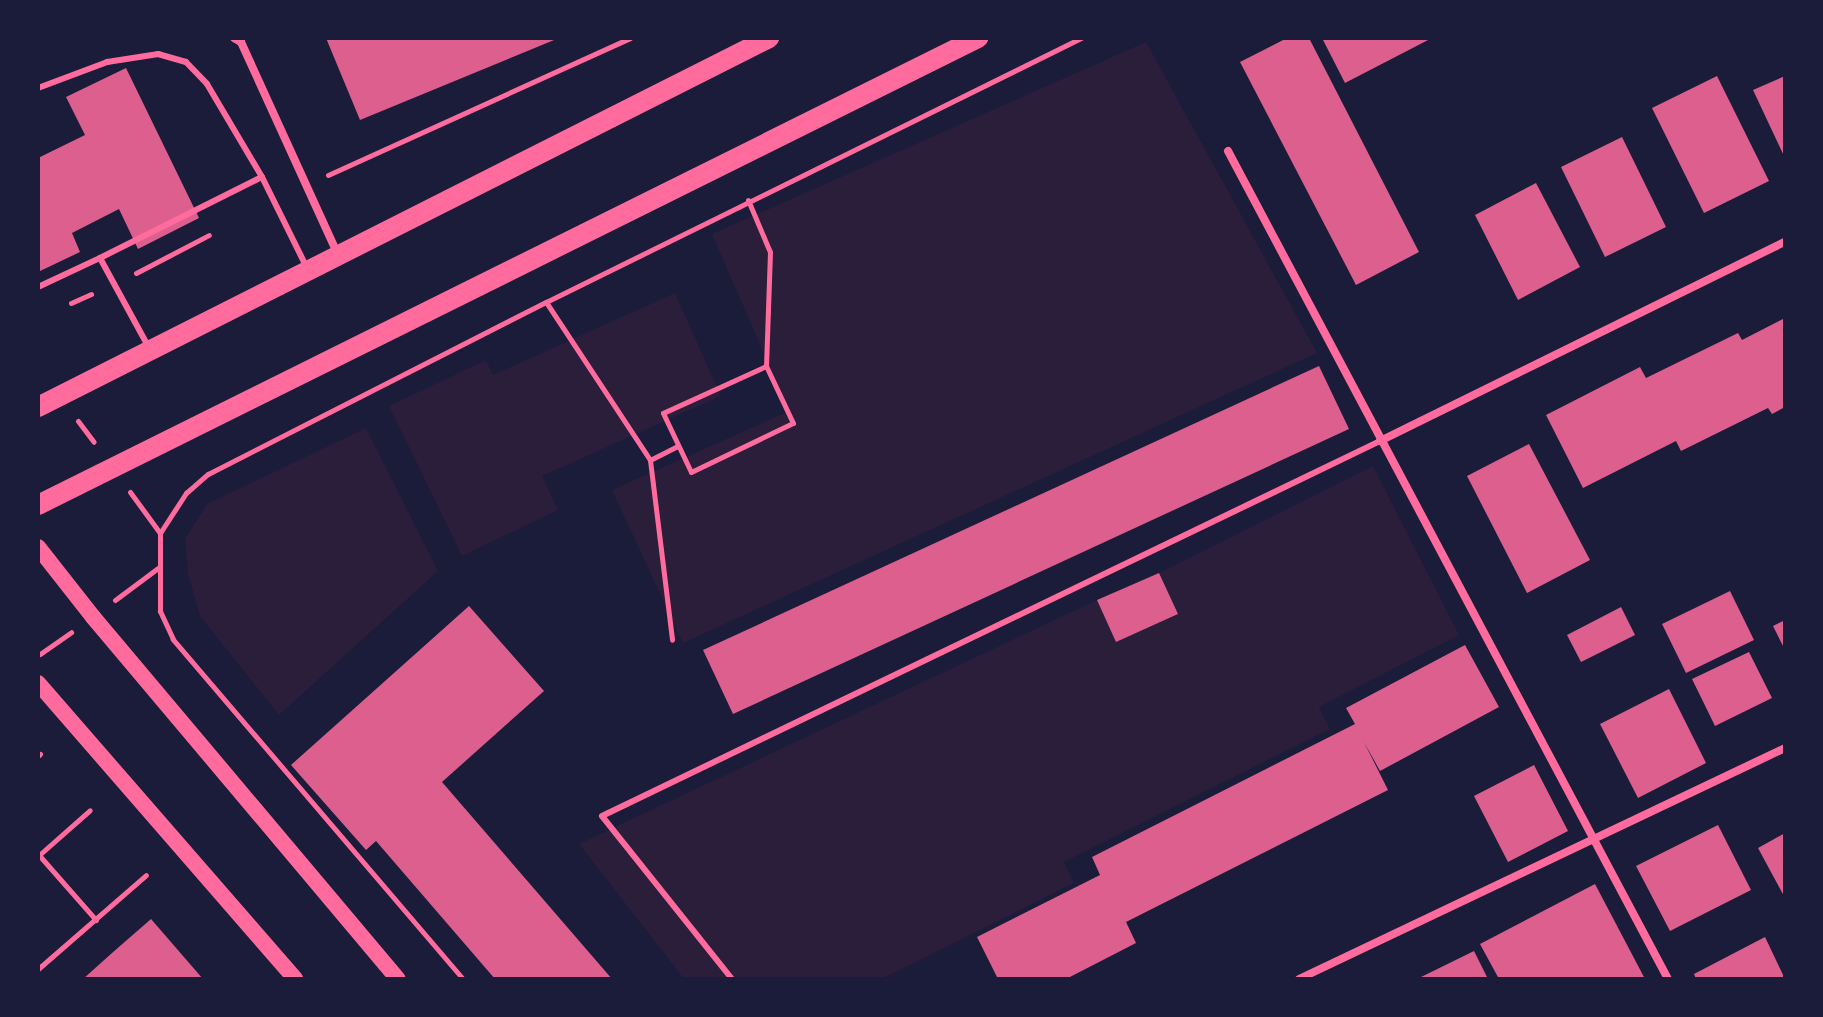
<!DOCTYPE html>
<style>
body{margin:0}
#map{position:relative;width:1823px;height:1017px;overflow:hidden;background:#1b1b3a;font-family:"Crimson Pro",serif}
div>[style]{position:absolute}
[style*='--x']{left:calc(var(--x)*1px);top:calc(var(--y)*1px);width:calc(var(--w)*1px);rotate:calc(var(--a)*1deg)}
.green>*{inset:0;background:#2a1e3b}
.building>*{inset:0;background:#dd5f8e}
.path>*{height:5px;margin:-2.5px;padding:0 2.5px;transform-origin:2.5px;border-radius:2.5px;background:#ff6b9d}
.service>*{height:6px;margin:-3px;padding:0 3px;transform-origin:3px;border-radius:3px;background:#ff6b9d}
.minor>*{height:8px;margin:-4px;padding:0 4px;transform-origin:4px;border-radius:4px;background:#ff6b9d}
.secondary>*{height:16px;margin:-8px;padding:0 8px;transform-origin:8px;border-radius:8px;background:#ff6b9d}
.primary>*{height:20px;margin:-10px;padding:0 10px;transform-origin:10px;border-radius:10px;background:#ff6b9d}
span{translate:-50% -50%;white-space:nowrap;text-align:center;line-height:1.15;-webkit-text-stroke:6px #1b1b3a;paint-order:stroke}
.frame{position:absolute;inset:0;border:40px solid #1b1b3a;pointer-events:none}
</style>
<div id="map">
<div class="green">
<i style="clip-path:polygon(1146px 42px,1317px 353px,683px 643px,612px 490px,789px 411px,712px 234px)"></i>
<i style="clip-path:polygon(675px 293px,721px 396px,542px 476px,558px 510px,462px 556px,389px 406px,486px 360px,493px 375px)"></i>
<i style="clip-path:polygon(366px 428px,438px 571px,279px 715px,200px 616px,188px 574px,185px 539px,207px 504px)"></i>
<i style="clip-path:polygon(1373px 466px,1459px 635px,1319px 707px,1330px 729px,1064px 862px,1074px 883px,900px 970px,881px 979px,684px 979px,579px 844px,1097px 600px,1117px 641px,1177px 615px,1159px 573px)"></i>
</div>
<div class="building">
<i style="clip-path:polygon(326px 38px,559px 38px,360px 120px)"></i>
<i style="clip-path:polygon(1287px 38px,1309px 38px,1419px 252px,1356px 285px,1240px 62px)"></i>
<i style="clip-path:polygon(1322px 38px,1432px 38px,1345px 83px)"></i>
<i style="clip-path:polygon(126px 68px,199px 218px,138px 249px,119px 209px,72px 233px,80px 252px,38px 272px,38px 158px,85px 135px,66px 97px)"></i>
<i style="clip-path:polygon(1717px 76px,1769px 181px,1704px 213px,1652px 108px)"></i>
<i style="clip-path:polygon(1785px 76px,1785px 158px,1753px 90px)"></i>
<i style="clip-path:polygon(1622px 137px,1666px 227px,1605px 257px,1561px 167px)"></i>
<i style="clip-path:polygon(1536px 183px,1580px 267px,1518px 300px,1475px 215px)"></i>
<i style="clip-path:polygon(1785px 318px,1785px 407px,1772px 414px,1768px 408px,1681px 451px,1676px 441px,1583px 488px,1546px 415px,1640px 367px,1646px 378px,1738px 333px,1742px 340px)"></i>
<i style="clip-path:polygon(1319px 366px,1349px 429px,733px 714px,703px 650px)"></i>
<i style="clip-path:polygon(1529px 444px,1590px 560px,1527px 593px,1467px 476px)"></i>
<i style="clip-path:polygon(1159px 573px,1178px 614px,1116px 642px,1097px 600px)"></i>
<i style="clip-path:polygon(1730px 591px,1754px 640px,1686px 673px,1662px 624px)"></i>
<i style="clip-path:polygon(469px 606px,544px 691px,442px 782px,612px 979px,495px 979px,376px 841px,366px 850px,291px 765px)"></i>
<i style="clip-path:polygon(1621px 607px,1635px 635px,1581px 662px,1567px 635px)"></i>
<i style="clip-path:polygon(1785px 620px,1785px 650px,1773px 626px)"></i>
<i style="clip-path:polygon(1465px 645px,1499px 707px,1380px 771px,1364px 742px,1388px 790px,1126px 922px,1136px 943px,1066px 979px,998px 979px,977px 937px,1100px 875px,1092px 857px,1355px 724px,1346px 708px)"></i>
<i style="clip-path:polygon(1749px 652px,1772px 698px,1715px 726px,1692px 679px)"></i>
<i style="clip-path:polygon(1669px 689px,1706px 763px,1638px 798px,1600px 724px)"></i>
<i style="clip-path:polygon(1534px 765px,1568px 831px,1508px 862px,1474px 796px)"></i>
<i style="clip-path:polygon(1718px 825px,1751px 890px,1670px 931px,1636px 866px)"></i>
<i style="clip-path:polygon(1785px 833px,1785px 898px,1758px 848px)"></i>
<i style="clip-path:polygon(1595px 884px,1645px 979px,1499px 979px,1480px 944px)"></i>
<i style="clip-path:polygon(151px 919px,203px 979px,83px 979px,112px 953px)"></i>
<i style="clip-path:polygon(1765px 937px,1785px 979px,1696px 979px,1694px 974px)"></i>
<i style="clip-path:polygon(1474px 951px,1488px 979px,1417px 979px)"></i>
</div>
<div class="path">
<i style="--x:328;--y:175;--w:332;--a:-24.4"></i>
<i style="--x:748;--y:200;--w:56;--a:67.1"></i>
<i style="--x:770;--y:252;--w:114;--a:92"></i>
<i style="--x:766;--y:366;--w:113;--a:155.5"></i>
<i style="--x:663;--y:413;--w:65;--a:64.6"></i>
<i style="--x:691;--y:472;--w:113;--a:-25.7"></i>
<i style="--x:793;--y:423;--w:63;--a:-115.3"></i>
<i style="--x:136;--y:273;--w:82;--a:-27.5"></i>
<i style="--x:546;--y:302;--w:189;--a:56.6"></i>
<i style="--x:650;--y:460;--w:181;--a:83"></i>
<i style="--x:71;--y:303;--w:22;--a:-24"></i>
<i style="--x:78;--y:421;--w:26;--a:53"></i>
<i style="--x:650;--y:460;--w:31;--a:-27"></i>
<i style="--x:130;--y:492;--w:51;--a:53.8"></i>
<i style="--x:115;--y:600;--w:54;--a:-36.7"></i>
<i style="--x:40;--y:654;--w:38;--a:-35"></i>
<i style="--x:38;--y:756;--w:3;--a:-45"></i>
<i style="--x:38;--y:854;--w:88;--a:48.7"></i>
<i style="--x:38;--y:856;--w:69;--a:-41.5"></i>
<i style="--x:38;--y:969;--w:143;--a:-41"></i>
<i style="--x:463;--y:979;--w:447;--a:-130.5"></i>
<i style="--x:173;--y:639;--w:31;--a:-115"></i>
<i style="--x:160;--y:611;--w:78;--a:-90"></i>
<i style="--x:160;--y:533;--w:48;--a:-57"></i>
<i style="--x:186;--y:493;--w:29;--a:-41"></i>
<i style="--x:208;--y:474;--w:379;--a:-27"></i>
<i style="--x:546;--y:302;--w:597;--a:-26.26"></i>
</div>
<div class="service">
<i style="--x:38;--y:88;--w:74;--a:-20.6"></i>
<i style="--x:107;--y:62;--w:52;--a:-8.9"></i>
<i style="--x:158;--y:54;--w:29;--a:16"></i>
<i style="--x:186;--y:62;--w:30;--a:46"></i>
<i style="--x:207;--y:84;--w:108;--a:59.4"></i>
<i style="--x:262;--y:177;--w:102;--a:63.7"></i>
<i style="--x:100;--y:258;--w:181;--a:-26.6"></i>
<i style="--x:38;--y:287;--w:68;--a:-25.1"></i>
<i style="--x:100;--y:258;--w:100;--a:61.4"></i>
<i style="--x:732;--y:979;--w:208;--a:-128.6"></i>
<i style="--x:602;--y:816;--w:864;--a:-25.73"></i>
</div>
<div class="minor">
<i style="--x:234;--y:38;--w:8;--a:30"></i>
<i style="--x:241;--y:42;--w:232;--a:65.5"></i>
<i style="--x:1228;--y:151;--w:938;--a:62.01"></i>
<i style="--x:1380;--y:441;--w:451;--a:-26.2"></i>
<i style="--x:1299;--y:979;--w:538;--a:-25.42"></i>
</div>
<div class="secondary">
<i style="--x:38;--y:547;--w:89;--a:51.8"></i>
<i style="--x:93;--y:617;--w:473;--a:49.9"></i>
<i style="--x:38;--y:683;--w:392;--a:49"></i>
</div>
<div class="primary">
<i style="--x:38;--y:407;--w:819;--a:-26.78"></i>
<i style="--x:38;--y:505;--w:1050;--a:-26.42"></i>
</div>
<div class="frame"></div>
</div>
